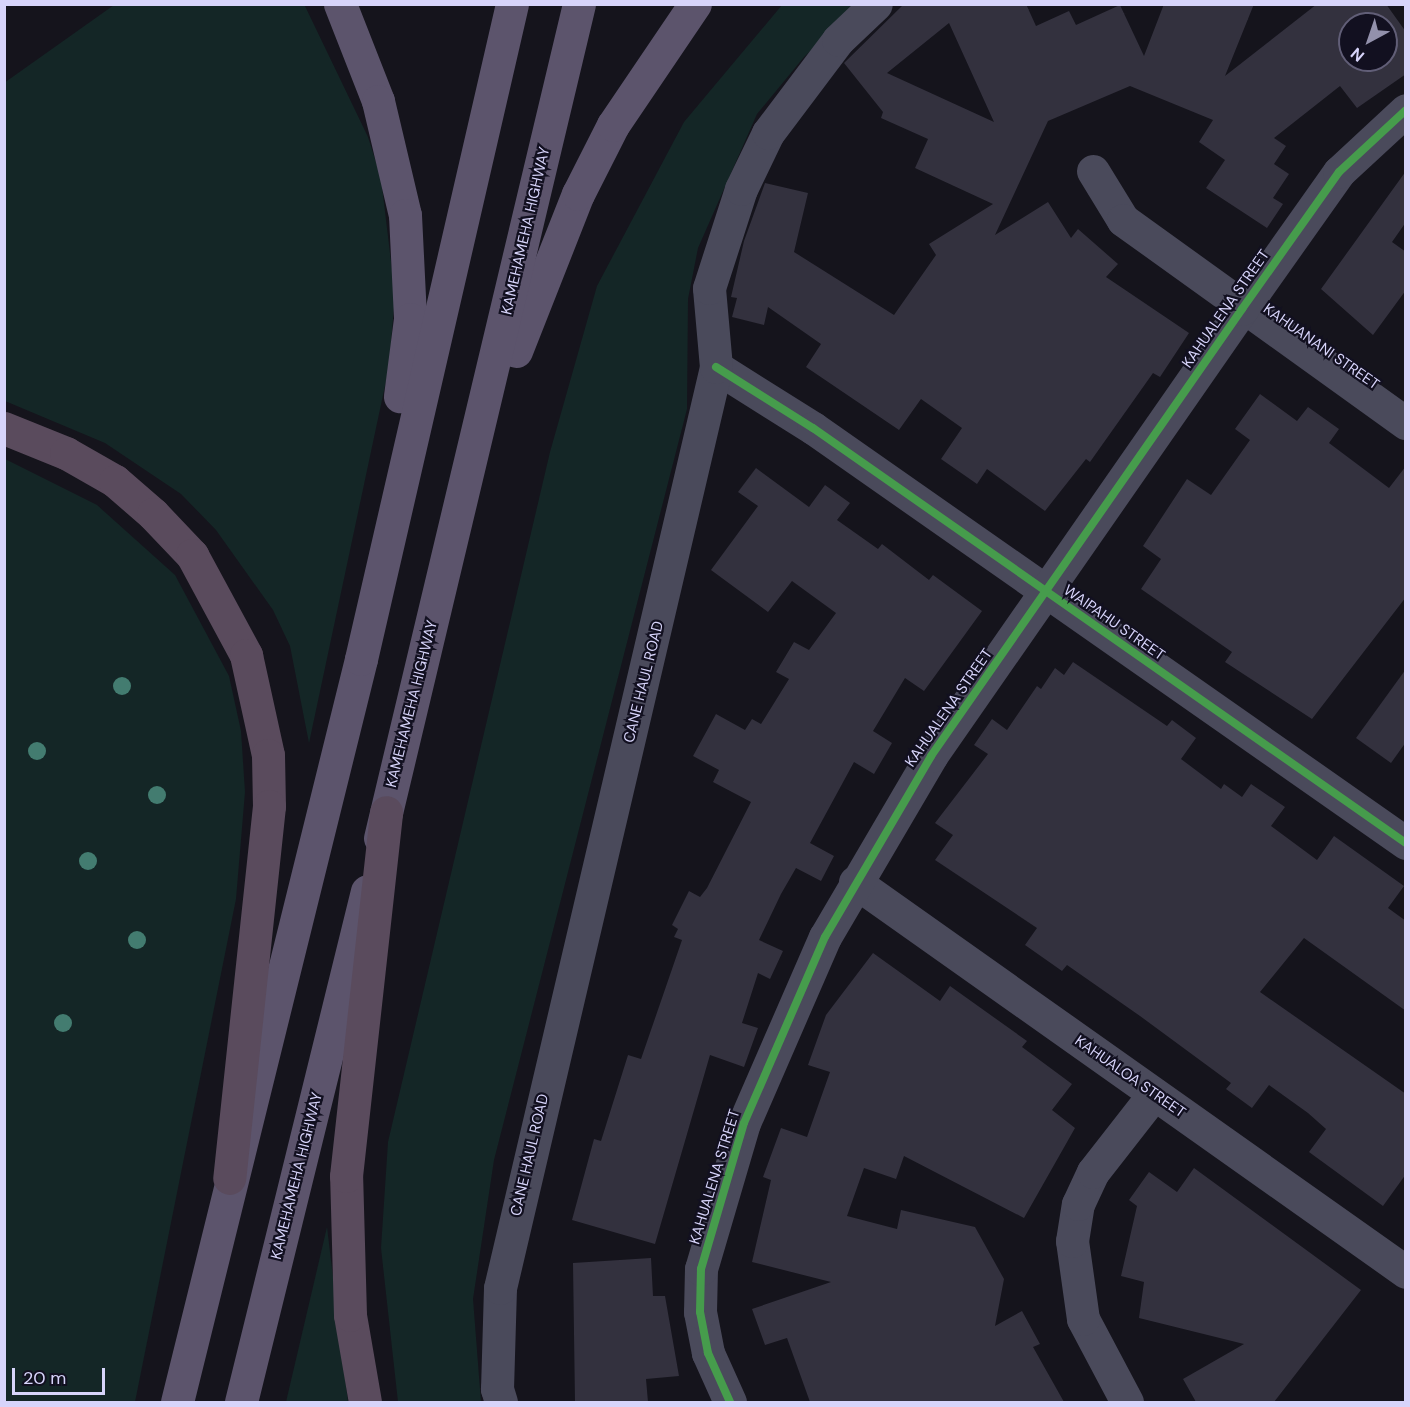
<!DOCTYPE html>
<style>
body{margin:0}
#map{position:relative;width:1410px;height:1407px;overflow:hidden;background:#15141c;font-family:"DM Sans",sans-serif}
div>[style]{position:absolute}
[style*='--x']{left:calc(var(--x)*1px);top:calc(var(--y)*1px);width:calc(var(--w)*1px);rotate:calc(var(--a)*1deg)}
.green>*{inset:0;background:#142626}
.building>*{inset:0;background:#33313e}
.minor>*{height:33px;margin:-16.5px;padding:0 16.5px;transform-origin:16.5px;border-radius:16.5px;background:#4a4a5b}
.major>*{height:33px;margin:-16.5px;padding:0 16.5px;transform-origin:16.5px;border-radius:16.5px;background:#5c546c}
.highway>*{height:33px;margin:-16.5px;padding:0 16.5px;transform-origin:16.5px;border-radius:16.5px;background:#5a4b5d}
.cycleway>*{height:8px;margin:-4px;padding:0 4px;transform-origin:4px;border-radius:4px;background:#469c4c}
.trees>*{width:18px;height:18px;margin:-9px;border-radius:50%;background:#437c70}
span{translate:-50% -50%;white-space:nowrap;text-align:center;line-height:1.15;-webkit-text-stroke:4.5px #121020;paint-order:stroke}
.street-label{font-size:15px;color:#d7d4fa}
.frame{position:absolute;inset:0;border:6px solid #d7d4fa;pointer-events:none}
.north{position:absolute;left:1338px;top:12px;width:60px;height:60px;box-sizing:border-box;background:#121020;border:2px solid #615e77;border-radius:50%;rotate:220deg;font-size:16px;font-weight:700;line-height:24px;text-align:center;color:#d7d4fa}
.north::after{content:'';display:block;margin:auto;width:21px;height:27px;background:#9391ac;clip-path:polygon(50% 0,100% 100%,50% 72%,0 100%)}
.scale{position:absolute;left:12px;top:1368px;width:93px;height:27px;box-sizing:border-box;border:3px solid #d7d4fa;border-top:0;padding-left:8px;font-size:18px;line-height:21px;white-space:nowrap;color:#d7d4fa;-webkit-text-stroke:4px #121020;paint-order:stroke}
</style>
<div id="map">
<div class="green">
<i style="clip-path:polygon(304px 4px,368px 137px,381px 178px,395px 295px,389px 367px,309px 743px,290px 646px,273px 610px,216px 530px,181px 494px,105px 443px,5px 401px,4px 83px,114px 5px)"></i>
<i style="clip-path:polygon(782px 5px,858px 5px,804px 57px,757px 114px,698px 248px,688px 299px,687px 409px,494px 1160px,473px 1299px,481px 1402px,398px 1402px,381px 1248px,388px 1142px,550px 452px,597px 286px,684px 122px)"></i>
<i style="clip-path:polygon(5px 459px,97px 505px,175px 575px,229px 676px,241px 731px,245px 792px,236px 899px,135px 1402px,5px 1402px)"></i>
<i style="clip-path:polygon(327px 1227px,348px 1402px,286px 1402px)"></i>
</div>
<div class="building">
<i style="clip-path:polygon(evenodd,904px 4px,1026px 4px,1036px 26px,1069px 11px,1076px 25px,1120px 5px,1144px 56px,1164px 4px,1254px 4px,1225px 76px,1317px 4px,1386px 4px,1406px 32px,1406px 74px,1357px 108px,1340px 86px,1274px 138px,1286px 146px,1274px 164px,1289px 174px,1273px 198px,1283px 204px,1267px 228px,1206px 188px,1225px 160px,1199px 142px,1213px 120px,1130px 86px,1048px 121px,995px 235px,1048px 202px,1071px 238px,1078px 229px,1118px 264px,1106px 277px,1189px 333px,1160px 377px,1153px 373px,1090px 462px,1086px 459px,1045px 511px,987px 469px,977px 484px,941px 459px,962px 428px,921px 399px,899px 430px,806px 367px,821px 344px,768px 307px,764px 325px,732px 317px,737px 298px,731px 297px,744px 241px,765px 183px,808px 193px,794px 252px,894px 315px,936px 255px,929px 244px,993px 204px,915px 168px,928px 139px,881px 118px,883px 112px,844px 63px,904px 4px,949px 23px,994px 122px,887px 73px,949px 23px,904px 4px,1350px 24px,1386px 24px,1386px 60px,1350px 60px,1350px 24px)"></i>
<i style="clip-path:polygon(1406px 171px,1406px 222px,1392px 242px,1406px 252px,1406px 290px,1373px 335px,1321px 289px)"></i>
<i style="clip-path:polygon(1260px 394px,1297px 421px,1308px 407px,1339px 429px,1329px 443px,1389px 488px,1406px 466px,1406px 597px,1312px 719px,1225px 662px,1232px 652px,1141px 589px,1161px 559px,1143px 546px,1187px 479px,1211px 495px,1250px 440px,1235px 429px)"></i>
<i style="clip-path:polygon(756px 468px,809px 507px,825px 485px,850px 503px,837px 520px,878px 549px,882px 544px,929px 580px,933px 575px,982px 611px,924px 691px,905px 678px,873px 731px,892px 743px,874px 774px,854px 762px,810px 843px,834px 856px,821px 881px,796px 868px,781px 894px,759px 940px,783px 951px,770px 979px,758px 973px,742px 1023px,758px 1028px,744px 1067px,710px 1055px,655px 1244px,572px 1220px,594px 1139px,601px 1141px,628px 1055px,641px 1059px,682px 940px,674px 937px,678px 929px,672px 925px,689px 891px,700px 897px,707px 888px,751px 802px,713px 782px,719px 770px,693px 756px,716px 714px,745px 730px,752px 719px,761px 724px,789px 679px,776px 672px,794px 642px,809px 650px,836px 613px,792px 581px,768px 612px,711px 570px,758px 506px,738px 492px)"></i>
<i style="clip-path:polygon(1073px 662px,1167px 726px,1172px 720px,1196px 738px,1181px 759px,1221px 789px,1224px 784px,1242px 797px,1251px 784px,1285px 807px,1271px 826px,1317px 860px,1334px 836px,1404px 886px,1388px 908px,1406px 921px,1406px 1011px,1304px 938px,1260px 992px,1406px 1094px,1406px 1174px,1383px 1206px,1309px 1152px,1326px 1129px,1308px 1113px,1269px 1085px,1252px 1108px,1226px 1089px,1231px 1083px,1140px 1016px,1067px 965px,1062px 971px,1025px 945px,1037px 928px,935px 860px,953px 835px,935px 823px,988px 754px,974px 745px,992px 719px,1007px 730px,1037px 686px,1041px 689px,1055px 668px,1064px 675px)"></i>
<i style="clip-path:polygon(1406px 669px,1406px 742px,1391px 763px,1356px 738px)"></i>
<i style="clip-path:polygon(873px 953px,940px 1001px,950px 986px,1027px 1041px,1022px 1047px,1072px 1084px,1052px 1110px,1075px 1128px,1024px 1218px,904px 1156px,896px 1179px,864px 1168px,847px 1216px,897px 1229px,901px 1210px,975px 1227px,1004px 1279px,995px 1326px,1022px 1311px,1040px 1344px,1033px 1347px,1064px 1402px,810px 1402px,787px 1338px,765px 1345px,752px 1309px,831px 1282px,752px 1262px,771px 1180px,763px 1177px,781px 1128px,807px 1137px,830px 1072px,808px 1065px,826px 1015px)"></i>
<i style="clip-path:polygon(1194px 1168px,1361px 1290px,1274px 1402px,1196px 1402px,1183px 1379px,1244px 1344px,1139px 1318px,1144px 1282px,1121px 1276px,1137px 1206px,1129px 1200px,1149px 1172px,1177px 1192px)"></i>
<i style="clip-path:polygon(651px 1258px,653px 1296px,665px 1296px,679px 1376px,646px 1379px,648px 1402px,575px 1402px,573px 1263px)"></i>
</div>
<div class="minor">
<i style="--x:1093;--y:171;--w:57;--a:58.5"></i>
<i style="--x:1123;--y:220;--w:348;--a:35.7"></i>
<i style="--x:716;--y:367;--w:115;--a:32.2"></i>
<i style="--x:813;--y:428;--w:724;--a:34.99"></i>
<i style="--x:855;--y:882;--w:675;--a:35.29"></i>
<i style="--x:501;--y:1402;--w:14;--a:-107"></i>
<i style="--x:497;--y:1389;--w:101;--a:-88.3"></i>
<i style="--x:500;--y:1288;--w:946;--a:-76.8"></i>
<i style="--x:716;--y:367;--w:79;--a:-95.1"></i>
<i style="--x:709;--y:288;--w:104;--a:-72.1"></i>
<i style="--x:741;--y:189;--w:62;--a:-64.3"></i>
<i style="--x:768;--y:133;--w:116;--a:-53"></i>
<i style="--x:838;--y:40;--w:52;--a:-43.5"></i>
<i style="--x:730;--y:1402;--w:54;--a:-114.2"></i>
<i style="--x:708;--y:1353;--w:42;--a:-101"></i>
<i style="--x:700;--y:1312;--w:43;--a:-88.7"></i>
<i style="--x:701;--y:1269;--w:152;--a:-73.6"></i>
<i style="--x:744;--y:1123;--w:203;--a:-66.5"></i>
<i style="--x:825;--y:937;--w:210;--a:-59.6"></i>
<i style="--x:931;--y:756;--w:545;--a:-55.17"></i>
<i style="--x:1242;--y:309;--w:168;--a:-54.7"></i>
<i style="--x:1339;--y:172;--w:91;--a:-42.8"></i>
<i style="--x:1127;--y:1402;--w:94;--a:-117.9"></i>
<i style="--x:1083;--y:1319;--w:79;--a:-98"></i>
<i style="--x:1072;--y:1241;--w:37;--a:-81"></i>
<i style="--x:1078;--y:1204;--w:35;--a:-65"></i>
<i style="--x:1093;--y:1172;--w:99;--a:-52"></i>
</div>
<div class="major">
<i style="--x:340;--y:4;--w:104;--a:68.6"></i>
<i style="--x:378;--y:101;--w:117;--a:76.7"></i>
<i style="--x:405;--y:215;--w:104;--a:87.2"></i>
<i style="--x:410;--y:319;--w:78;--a:97.4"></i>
<i style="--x:516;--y:351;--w:169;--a:-68.5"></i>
<i style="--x:578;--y:194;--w:77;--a:-63.1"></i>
<i style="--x:613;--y:125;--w:146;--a:-55.9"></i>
<i style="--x:380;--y:838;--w:857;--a:-76.58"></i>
<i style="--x:177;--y:1402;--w:765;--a:-76.09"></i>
<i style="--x:361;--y:659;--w:672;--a:-77.02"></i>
<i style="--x:241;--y:1402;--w:526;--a:-76.15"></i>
</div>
<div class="highway">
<i style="--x:4;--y:428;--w:67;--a:22"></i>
<i style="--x:66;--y:453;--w:56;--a:29.7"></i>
<i style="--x:115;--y:481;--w:50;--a:41"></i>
<i style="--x:153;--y:514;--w:57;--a:46.4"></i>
<i style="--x:192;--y:555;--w:114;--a:61.6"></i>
<i style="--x:246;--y:655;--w:102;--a:77.6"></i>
<i style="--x:268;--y:755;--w:51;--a:88.9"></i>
<i style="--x:269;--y:806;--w:374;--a:96.1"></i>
<i style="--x:365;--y:1402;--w:88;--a:-99.8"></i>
<i style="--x:350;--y:1315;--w:139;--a:-91.6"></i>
<i style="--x:346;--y:1176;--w:366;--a:-83.7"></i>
</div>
<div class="cycleway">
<i style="--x:716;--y:367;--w:115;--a:32.2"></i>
<i style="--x:813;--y:428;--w:724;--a:34.99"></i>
<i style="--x:730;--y:1402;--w:54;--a:-114.2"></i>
<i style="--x:708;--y:1353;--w:42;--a:-101"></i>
<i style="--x:700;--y:1312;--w:43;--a:-88.7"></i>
<i style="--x:701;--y:1269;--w:152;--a:-73.6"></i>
<i style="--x:744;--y:1123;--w:203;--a:-66.5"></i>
<i style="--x:825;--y:937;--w:210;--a:-59.6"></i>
<i style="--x:931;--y:756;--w:545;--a:-55.17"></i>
<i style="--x:1242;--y:309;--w:168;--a:-54.7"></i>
<i style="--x:1339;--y:172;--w:91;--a:-42.8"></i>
</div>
<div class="trees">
<i style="left:122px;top:686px"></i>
<i style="left:37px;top:751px"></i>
<i style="left:157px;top:795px"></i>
<i style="left:88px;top:861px"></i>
<i style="left:137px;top:940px"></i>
<i style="left:63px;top:1023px"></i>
</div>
<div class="street-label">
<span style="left:526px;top:231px;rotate:-77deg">KAMEHAMEHA HIGHWAY</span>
<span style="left:1226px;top:309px;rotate:-55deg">KAHUALENA STREET</span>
<span style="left:1321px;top:347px;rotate:35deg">KAHUANANI STREET</span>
<span style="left:1114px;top:623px;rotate:35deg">WAIPAHU STREET</span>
<span style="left:644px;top:682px;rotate:-76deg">CANE HAUL ROAD</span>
<span style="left:412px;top:704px;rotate:-76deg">KAMEHAMEHA HIGHWAY</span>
<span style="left:949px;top:708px;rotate:-55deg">KAHUALENA STREET</span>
<span style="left:1130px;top:1077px;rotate:35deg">KAHUALOA STREET</span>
<span style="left:530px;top:1155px;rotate:-77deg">CANE HAUL ROAD</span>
<span style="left:297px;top:1176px;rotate:-76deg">KAMEHAMEHA HIGHWAY</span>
<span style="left:715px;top:1177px;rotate:-73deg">KAHUALENA STREET</span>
</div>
<div class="frame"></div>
<div class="north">N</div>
<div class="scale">20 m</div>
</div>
